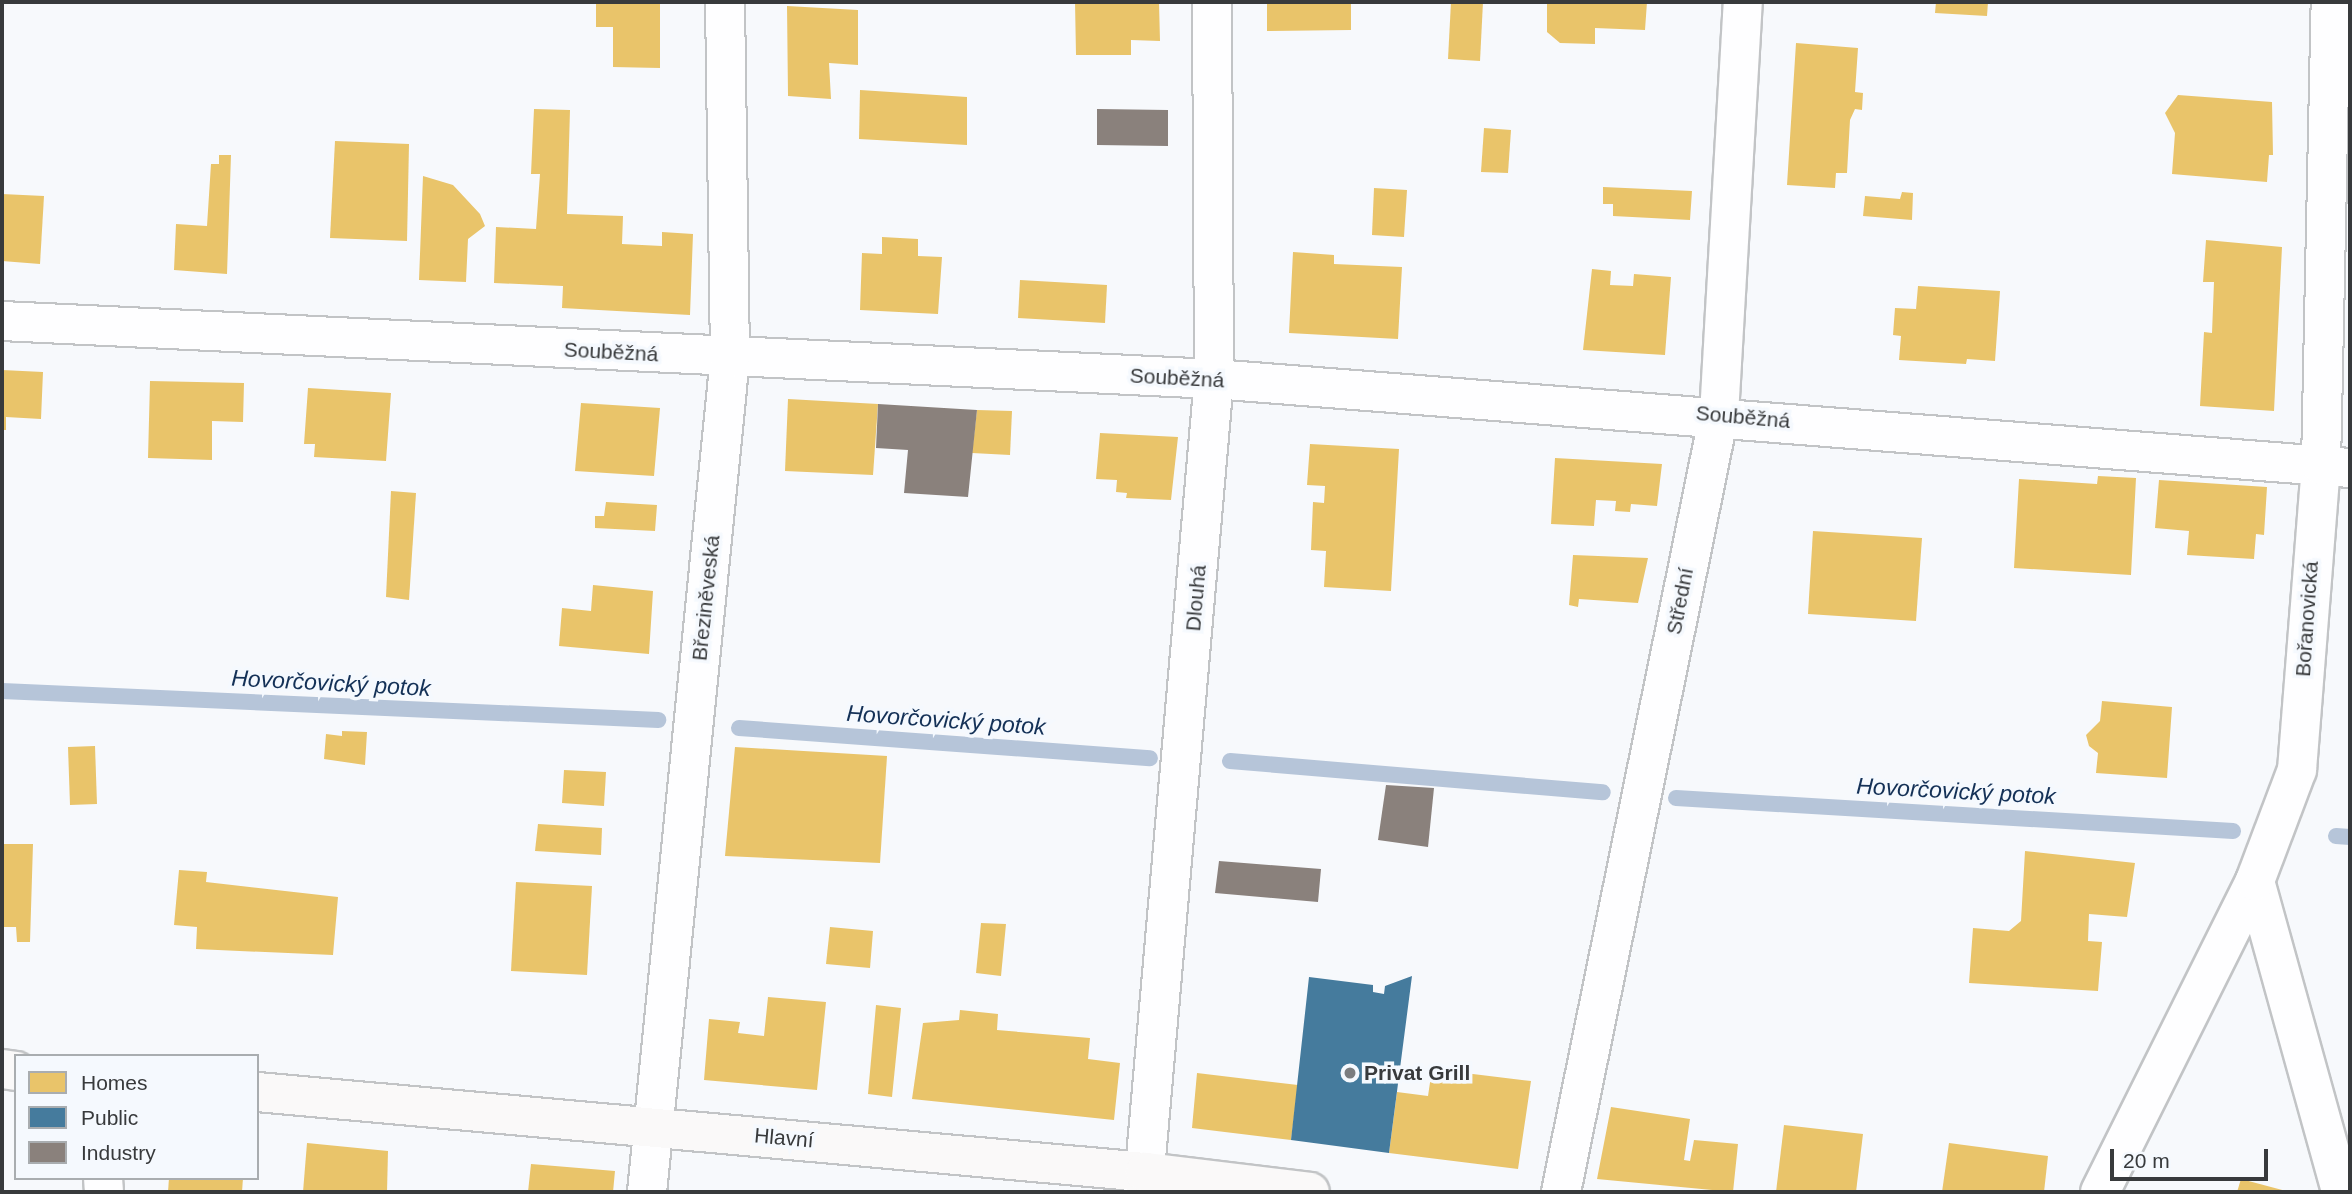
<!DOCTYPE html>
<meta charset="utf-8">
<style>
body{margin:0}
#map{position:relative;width:2352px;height:1194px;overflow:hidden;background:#f7f9fc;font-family:Helvetica,sans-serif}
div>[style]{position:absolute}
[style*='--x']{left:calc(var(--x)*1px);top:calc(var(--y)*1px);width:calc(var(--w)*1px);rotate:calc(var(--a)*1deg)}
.homes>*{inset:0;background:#e9c46a}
.public>*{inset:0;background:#457b9d}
.industry>*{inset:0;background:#8a817c}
.stream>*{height:16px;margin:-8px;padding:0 8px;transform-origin:8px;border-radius:8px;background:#b6c5d9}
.roads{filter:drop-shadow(2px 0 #c2c4c6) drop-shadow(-2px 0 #c2c4c6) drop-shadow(0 2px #c2c4c6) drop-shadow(0 -2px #c2c4c6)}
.street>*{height:38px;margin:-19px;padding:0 19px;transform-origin:19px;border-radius:19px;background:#fefeff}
.secondary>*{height:38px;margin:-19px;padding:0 19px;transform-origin:19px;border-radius:19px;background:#faf9f9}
.dots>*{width:19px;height:19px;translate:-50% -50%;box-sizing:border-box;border:4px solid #f5f9fe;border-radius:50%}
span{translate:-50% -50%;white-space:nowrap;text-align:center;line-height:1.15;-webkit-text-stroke:7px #f5f9fe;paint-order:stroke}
.street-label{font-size:21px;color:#383a3c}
.poi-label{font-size:21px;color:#383a3c;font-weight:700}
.left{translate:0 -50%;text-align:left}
.water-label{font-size:23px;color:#143157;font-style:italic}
.frame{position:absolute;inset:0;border:4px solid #383a3c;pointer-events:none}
.legend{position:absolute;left:14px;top:1054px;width:245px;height:126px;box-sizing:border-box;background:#f5f9fe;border:2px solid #a9adb0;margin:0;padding:9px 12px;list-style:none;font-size:21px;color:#383a3c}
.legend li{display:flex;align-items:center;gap:14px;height:35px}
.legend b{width:35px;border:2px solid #a9adb0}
.scale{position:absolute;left:2110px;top:1149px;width:158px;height:32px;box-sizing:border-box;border:4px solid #383a3c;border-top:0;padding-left:9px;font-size:21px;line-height:24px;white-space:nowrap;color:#383a3c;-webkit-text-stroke:5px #f5f9fe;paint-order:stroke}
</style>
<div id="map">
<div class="homes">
<i style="clip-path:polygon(596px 2px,660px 2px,660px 68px,613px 67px,613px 27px,596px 27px)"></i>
<i style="clip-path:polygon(1075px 2px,1159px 2px,1160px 41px,1131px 40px,1131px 55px,1076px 55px)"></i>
<i style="clip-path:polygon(1267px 2px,1351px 2px,1351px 30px,1267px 31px)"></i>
<i style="clip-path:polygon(1451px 2px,1483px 2px,1480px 61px,1448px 59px)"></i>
<i style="clip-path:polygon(1647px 2px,1645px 30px,1595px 28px,1595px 44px,1560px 43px,1547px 32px,1547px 3px)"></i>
<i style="clip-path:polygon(1936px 2px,1988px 2px,1987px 16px,1935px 13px)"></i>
<i style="clip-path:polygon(787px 6px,858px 10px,858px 65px,829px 63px,831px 99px,788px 96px)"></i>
<i style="clip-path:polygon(1796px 43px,1858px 48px,1855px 92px,1863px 93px,1862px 110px,1855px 109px,1850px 120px,1847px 173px,1836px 173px,1835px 188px,1787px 185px)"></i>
<i style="clip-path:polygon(860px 90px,967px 97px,967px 145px,859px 139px)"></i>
<i style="clip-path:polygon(2178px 95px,2272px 102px,2273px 155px,2269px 155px,2267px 182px,2172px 174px,2175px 133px,2165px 113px)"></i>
<i style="clip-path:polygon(534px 109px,570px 110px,567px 214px,623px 216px,622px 244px,662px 246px,662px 232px,693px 234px,690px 315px,562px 308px,563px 286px,494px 283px,496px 227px,536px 229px,540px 174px,531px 174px)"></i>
<i style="clip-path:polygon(1484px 128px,1511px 130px,1508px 173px,1481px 172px)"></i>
<i style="clip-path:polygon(335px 141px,409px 144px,407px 241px,330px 238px)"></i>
<i style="clip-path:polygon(219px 155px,231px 155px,227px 274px,174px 270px,176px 224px,207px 226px,211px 164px,219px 164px)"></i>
<i style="clip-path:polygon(423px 176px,453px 185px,480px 214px,485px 226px,468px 239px,466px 282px,419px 280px)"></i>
<i style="clip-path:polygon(1603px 187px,1692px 191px,1690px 220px,1613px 216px,1613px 204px,1603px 204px)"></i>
<i style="clip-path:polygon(1374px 188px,1407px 190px,1404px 237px,1372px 235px)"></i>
<i style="clip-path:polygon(1902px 192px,1913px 193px,1912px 220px,1863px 216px,1865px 196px,1900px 199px)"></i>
<i style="clip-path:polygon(2px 194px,44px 196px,40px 264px,2px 261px)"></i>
<i style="clip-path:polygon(882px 237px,918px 239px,918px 256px,942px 257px,938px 314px,860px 310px,862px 253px,882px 254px)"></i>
<i style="clip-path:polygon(2206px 240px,2282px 247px,2274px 411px,2200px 406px,2204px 332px,2212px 333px,2214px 282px,2203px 282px)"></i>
<i style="clip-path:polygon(1293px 252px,1334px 255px,1334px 264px,1402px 267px,1398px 339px,1289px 333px)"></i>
<i style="clip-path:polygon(1592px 269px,1611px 271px,1610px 285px,1633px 286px,1634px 274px,1671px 277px,1665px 355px,1583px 350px)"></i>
<i style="clip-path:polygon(1020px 280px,1107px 285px,1105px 323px,1018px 318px)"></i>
<i style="clip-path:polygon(1918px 286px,2000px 291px,1995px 361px,1967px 359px,1966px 364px,1899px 360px,1901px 336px,1893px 335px,1895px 308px,1916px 309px)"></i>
<i style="clip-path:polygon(2px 370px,43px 372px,41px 419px,6px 417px,6px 430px,2px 430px)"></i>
<i style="clip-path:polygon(150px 381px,244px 383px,243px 422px,212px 421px,212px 460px,148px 458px)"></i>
<i style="clip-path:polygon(308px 388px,391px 393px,386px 461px,314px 457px,315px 444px,304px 444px)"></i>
<i style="clip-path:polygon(788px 399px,878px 404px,873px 475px,785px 471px)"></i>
<i style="clip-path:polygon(581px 403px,660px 408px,654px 476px,575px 471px)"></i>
<i style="clip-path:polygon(977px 410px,1012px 411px,1010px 455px,972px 453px)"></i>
<i style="clip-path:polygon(1100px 433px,1178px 437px,1171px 500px,1126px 498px,1127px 493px,1116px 492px,1117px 480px,1096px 479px)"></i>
<i style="clip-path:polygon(1310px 444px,1399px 449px,1391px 591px,1324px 587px,1326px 551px,1311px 550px,1313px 502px,1324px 503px,1325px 486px,1307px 485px)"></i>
<i style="clip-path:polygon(1555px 458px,1662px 464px,1657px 506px,1631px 504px,1630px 512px,1615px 511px,1616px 501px,1596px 500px,1594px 526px,1551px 524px)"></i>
<i style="clip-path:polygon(2098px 476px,2136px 478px,2131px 575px,2014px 568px,2019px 479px,2097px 484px)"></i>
<i style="clip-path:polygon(2159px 480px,2267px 487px,2264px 535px,2256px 534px,2254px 559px,2187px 555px,2189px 531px,2155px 528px)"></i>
<i style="clip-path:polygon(391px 491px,416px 493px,409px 600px,386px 597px)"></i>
<i style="clip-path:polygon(606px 502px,657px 505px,655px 531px,595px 528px,595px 516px,604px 516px)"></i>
<i style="clip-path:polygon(1813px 531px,1922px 538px,1916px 621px,1808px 614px)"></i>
<i style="clip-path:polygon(1573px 555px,1648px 558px,1638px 603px,1579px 599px,1578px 607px,1569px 605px)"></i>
<i style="clip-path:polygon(593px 585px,653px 591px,649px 654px,559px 646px,562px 608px,591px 611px)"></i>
<i style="clip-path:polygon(2102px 701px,2172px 707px,2167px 778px,2096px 773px,2098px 753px,2089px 746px,2086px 735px,2100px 721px)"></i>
<i style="clip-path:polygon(342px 731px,367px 732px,365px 765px,324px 759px,326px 734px,342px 736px)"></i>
<i style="clip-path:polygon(95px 746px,97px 804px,70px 805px,68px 747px)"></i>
<i style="clip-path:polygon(735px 747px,887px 756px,880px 863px,725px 856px)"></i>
<i style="clip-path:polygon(564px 770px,606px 772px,604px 806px,562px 803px)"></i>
<i style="clip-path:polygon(538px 824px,602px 828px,601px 855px,535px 851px)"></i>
<i style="clip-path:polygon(2px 844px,33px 844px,30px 942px,17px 942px,16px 927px,2px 927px)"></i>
<i style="clip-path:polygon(2025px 851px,2135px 863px,2127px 917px,2089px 914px,2088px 941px,2102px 942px,2098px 991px,1969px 983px,1973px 928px,2009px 931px,2021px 921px)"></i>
<i style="clip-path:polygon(179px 870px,207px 872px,206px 882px,338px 897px,333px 955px,196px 949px,197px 927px,174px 925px)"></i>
<i style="clip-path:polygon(516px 882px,592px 886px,587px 975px,511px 971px)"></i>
<i style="clip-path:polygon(981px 923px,1006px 924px,1001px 976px,976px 973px)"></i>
<i style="clip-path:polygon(830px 927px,873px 931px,870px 968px,826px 964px)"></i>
<i style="clip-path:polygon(768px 997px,826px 1002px,817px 1090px,704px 1080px,709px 1019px,740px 1022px,738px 1033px,764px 1036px)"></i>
<i style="clip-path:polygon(876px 1005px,901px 1008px,892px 1097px,868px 1094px)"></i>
<i style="clip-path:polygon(960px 1010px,998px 1014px,997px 1030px,1090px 1038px,1088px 1059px,1120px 1063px,1114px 1120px,912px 1099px,923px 1023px,959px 1020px)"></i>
<i style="clip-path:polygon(1432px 1069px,1531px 1081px,1518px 1169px,1389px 1153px,1397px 1092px,1428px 1096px)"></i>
<i style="clip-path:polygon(1197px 1073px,1298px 1085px,1291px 1140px,1192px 1128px)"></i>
<i style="clip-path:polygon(1611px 1107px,1690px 1119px,1684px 1160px,1690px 1161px,1694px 1140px,1738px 1144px,1733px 1192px,1597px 1179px)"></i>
<i style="clip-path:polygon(1784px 1125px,1863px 1134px,1856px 1192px,1776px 1192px)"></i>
<i style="clip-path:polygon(307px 1143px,388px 1151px,387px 1192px,303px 1192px)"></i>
<i style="clip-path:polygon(1949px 1143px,2048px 1156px,2044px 1192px,1942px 1192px)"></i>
<i style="clip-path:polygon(531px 1164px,615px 1171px,613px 1192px,528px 1192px)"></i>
<i style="clip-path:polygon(169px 1178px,243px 1178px,242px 1192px,168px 1192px)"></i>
<i style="clip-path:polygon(2241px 1179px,2286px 1191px,2286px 1192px,2237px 1192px)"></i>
</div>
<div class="public">
<i style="clip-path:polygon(1412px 976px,1389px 1153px,1291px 1140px,1309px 977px,1373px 985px,1373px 992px,1384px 994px,1385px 986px)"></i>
</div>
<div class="industry">
<i style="clip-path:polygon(1097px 109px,1168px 110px,1168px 146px,1097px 145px)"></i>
<i style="clip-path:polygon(878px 404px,977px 410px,968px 497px,904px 493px,908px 450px,876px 448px)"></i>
<i style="clip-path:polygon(1386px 785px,1434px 788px,1428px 847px,1378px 840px)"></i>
<i style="clip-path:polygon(1219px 861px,1321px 869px,1318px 902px,1215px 893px)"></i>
</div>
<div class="stream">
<i style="--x:2;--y:691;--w:657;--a:2.53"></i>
<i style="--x:739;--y:728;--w:412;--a:4.2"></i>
<i style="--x:1230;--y:761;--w:374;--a:4.8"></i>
<i style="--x:1676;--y:798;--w:558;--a:3.39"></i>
<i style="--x:2336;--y:836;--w:14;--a:4"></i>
</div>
<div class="roads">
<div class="street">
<i style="--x:2;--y:321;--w:1213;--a:2.74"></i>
<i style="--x:1214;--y:379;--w:1139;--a:4.48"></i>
<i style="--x:2255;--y:881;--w:323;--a:74.5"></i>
<i style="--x:103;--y:1178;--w:14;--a:86"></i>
<i style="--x:647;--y:1192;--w:838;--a:-84.32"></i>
<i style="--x:730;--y:358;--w:356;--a:-90.8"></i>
<i style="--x:1143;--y:1192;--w:816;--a:-85.01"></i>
<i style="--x:1214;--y:379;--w:377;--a:-90.3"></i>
<i style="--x:1561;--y:1192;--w:793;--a:-78.51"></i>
<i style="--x:1719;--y:415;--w:414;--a:-86.7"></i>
<i style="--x:2100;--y:1192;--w:347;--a:-63.5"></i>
<i style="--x:2255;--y:881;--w:119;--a:-69.3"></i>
<i style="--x:2297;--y:770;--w:306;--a:-85.5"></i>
<i style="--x:2321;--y:465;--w:463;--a:-88.8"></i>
</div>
<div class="secondary">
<i style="--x:2;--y:1069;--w:14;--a:8"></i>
<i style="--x:257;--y:1092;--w:892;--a:5.15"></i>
<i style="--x:1145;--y:1172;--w:166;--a:6.9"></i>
</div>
</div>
<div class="dots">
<i style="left:1350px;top:1073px;background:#7b7d7f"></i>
</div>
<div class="street-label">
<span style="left:611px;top:352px;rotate:3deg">Souběžná</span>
<span style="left:1177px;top:378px;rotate:3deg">Souběžná</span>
<span style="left:1743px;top:417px;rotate:5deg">Souběžná</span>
<span style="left:706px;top:598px;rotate:-84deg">Březiněveská</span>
<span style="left:1196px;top:598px;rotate:-85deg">Dlouhá</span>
<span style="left:1680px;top:601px;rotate:-79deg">Střední</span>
<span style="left:2307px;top:619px;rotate:-86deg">Bořanovická</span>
<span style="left:784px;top:1138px;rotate:5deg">Hlavní</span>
</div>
<div class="poi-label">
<span class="left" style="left:1364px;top:1073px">Privat Grill</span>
</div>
<div class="water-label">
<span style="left:331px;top:683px;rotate:3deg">Hovorčovický potok</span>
<span style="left:946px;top:720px;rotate:4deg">Hovorčovický potok</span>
<span style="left:1956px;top:791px;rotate:3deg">Hovorčovický potok</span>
</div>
<div class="frame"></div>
<ul class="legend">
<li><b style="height:19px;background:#e9c46a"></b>Homes</li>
<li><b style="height:19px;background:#457b9d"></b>Public</li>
<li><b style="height:19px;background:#8a817c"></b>Industry</li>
</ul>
<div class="scale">20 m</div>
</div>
